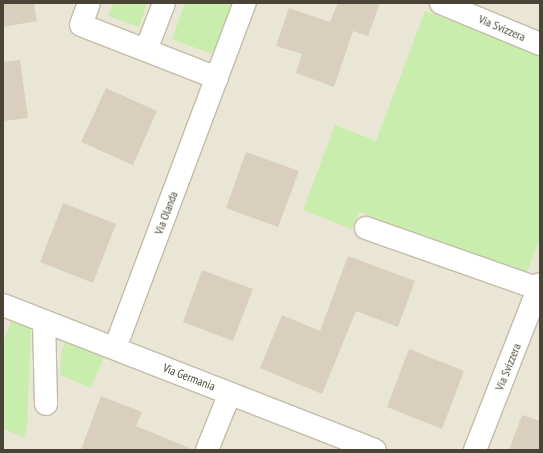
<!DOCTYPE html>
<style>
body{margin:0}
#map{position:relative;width:543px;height:453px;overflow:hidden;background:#f5f3e8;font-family:"PT Sans Narrow",sans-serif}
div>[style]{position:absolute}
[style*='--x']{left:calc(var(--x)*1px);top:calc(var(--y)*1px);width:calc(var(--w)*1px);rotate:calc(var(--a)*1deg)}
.residential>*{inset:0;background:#eae6d5}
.green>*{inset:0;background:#c9edad}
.building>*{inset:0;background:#d8d0bc}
.roads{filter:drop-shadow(1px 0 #c2bca9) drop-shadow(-1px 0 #c2bca9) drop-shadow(0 1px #c2bca9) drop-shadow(0 -1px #c2bca9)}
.minor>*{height:22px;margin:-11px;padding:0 11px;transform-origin:11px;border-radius:11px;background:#fff}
span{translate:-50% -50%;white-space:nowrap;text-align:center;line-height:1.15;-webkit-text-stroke:4px #fff;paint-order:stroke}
.street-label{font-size:12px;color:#494436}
.frame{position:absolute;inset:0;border:4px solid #494436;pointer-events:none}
</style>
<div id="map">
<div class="residential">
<i style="clip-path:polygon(3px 3px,540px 3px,540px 450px,3px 450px)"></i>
</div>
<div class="green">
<i style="clip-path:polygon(113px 3px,147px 3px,139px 27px,108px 16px)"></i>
<i style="clip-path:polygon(185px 3px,234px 3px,215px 55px,172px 39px)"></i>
<i style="clip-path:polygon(425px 11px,540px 55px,540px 238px,525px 277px,359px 212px,352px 229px,303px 210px,335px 125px,376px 141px)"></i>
<i style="clip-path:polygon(12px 319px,31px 327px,27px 427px,24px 437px,3px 429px,3px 343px)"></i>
<i style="clip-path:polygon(68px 336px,106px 352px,91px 388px,60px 375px,61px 353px)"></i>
</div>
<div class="building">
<i style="clip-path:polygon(3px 3px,34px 3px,37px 21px,3px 27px)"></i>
<i style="clip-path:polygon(338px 3px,380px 3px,368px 36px,353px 31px,334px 87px,296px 73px,302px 54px,276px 46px,289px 8px,330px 22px)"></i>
<i style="clip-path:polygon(20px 60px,28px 118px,3px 121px,3px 62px)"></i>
<i style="clip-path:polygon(106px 88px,157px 111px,133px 165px,81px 142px)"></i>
<i style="clip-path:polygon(246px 152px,299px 171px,278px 227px,226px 208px)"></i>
<i style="clip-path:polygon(63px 203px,116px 224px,93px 283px,40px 262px)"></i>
<i style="clip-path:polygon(348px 256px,415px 281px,398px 327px,356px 311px,322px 394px,260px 368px,282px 315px,320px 331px)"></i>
<i style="clip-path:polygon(202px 270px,253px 289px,233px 341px,183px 322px)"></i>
<i style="clip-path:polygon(409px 349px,464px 371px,442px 429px,387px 407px)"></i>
<i style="clip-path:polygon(101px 396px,142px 412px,136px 426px,194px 450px,81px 450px)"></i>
<i style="clip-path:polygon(522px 415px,540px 421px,540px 450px,509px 450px)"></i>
</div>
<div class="roads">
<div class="minor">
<i style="--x:89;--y:3;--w:23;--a:110"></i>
<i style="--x:81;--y:25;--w:146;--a:21.3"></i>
<i style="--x:441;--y:3;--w:107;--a:22.5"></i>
<i style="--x:146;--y:50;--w:50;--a:-69"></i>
<i style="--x:366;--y:228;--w:183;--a:19.4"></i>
<i style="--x:3;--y:305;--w:399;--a:21.3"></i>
<i style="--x:44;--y:321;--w:83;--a:88.6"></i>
<i style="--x:115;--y:348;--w:369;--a:-69.4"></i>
<i style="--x:207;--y:450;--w:61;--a:-68"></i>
<i style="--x:475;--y:450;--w:178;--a:-68.6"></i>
</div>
</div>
<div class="street-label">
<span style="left:502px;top:28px;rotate:23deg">Via Svizzera</span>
<span style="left:166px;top:213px;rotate:-69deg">Via Olanda</span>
<span style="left:508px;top:367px;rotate:-68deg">Via Svizzera</span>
<span style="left:189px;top:377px;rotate:21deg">Via Germania</span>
</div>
<div class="frame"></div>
</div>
